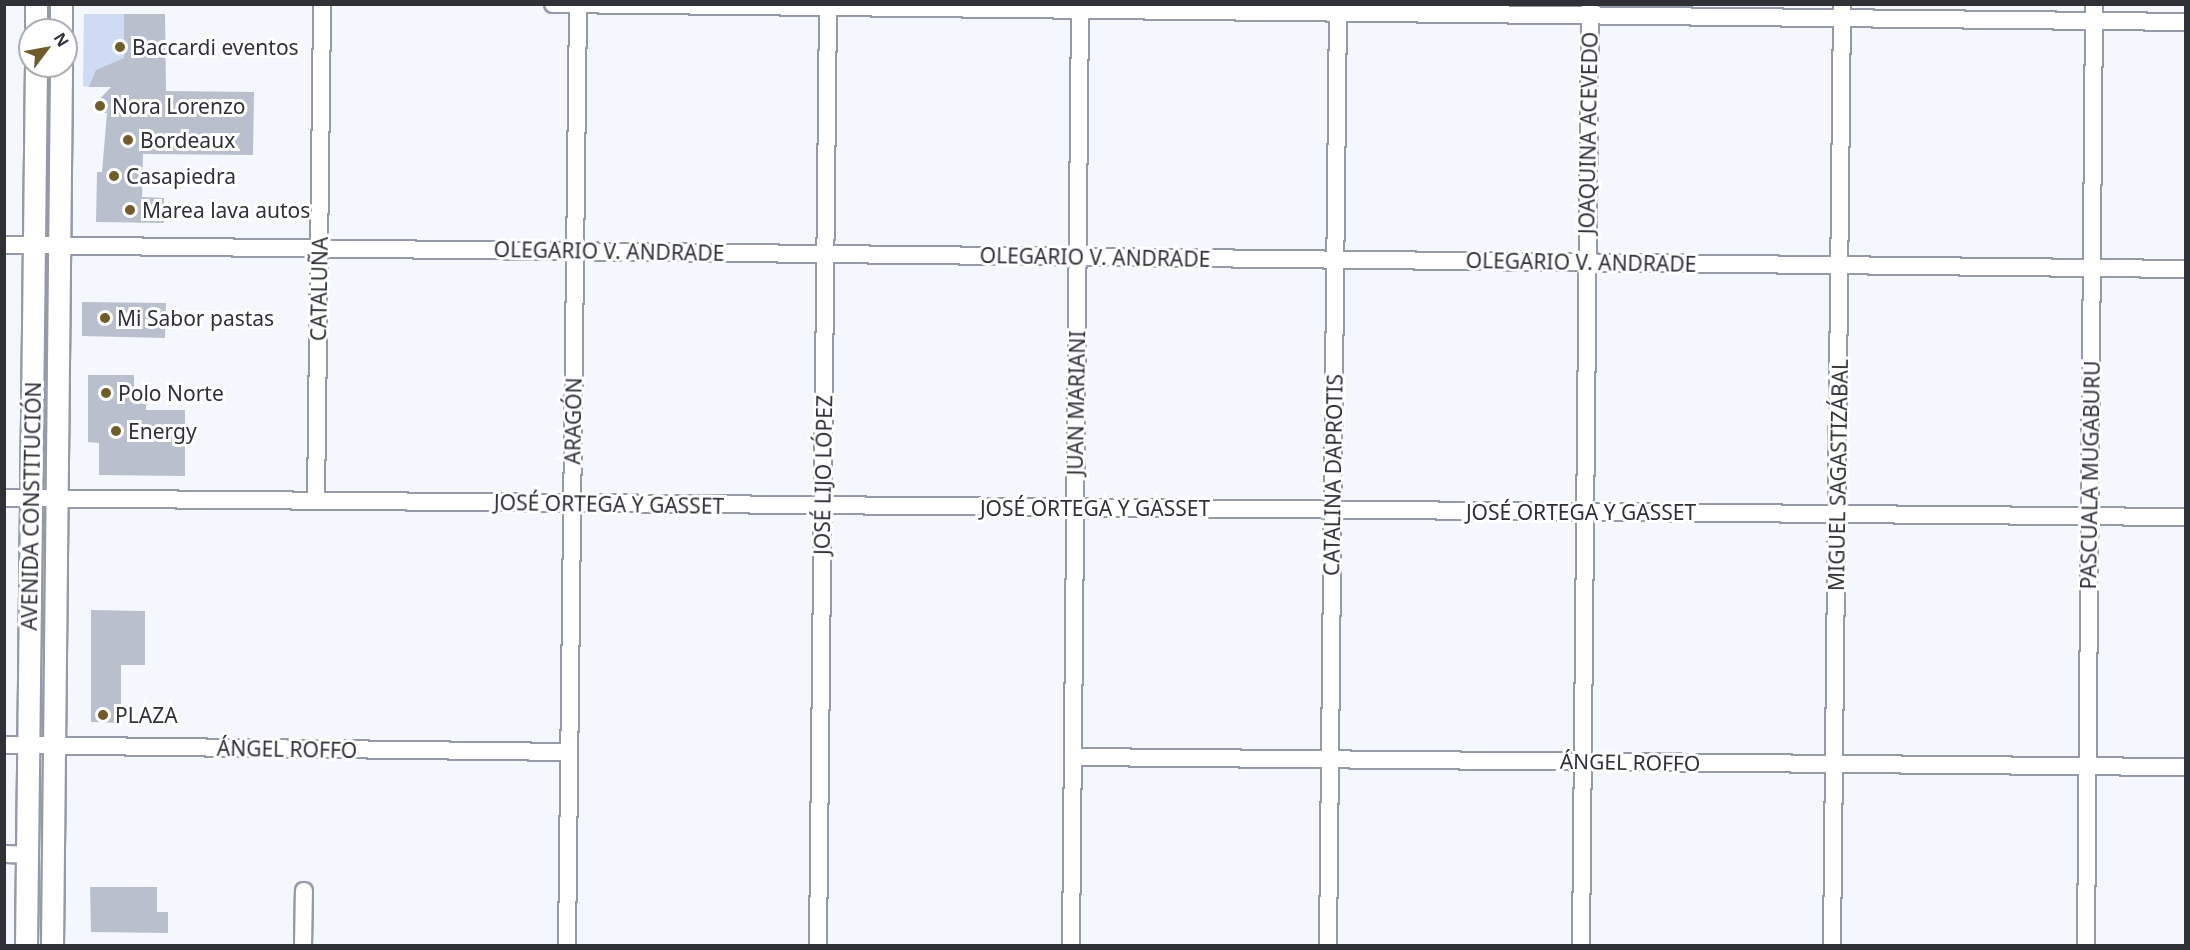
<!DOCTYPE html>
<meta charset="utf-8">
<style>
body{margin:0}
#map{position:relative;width:2190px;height:950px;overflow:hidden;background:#f4f7fd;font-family:"Noto Sans",sans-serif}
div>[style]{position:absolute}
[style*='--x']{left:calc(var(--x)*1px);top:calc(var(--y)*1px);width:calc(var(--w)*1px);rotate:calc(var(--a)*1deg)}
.green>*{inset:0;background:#cfdaf5}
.building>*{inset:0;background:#b9bfcd}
.roads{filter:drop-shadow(2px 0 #949aa7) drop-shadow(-2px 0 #949aa7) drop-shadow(0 2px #949aa7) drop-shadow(0 -2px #949aa7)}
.minor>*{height:16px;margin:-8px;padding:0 8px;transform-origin:8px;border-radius:8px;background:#fff}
.major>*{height:21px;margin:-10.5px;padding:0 10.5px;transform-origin:10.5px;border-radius:10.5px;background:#fff}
.dots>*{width:16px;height:16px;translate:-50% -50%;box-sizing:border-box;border:3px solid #fff;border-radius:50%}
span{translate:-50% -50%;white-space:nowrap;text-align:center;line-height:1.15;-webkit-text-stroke:6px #fff;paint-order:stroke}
.poi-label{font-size:21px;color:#2f3137}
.left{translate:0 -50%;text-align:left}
.street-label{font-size:21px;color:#2f3137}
.frame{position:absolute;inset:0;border:6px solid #2f3137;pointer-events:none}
.north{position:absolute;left:18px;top:18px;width:60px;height:60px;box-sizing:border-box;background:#fff;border:2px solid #acadaf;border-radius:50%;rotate:58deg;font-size:16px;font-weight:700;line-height:24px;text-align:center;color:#2f3137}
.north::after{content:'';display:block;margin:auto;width:21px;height:27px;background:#6f5c2a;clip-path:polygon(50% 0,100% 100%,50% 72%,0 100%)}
</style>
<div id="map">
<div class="green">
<i style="clip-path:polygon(84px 14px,124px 14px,124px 58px,89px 87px,83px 86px)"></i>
</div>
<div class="building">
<i style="clip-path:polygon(124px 14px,165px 14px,166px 91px,254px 92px,253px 155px,143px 154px,142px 197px,164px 198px,164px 223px,96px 222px,97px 172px,102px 172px,107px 113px,98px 113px,92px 107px,111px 87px,89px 87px,96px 70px,124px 58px)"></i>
<i style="clip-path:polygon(82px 302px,166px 303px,165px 338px,82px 336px)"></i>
<i style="clip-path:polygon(88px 375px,134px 375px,134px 394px,147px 394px,146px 410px,185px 410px,185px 476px,99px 475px,99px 443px,88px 442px)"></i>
<i style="clip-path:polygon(91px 610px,145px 611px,145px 665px,121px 665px,121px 723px,91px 722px)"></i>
<i style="clip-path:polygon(90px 887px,157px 887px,157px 912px,168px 912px,168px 933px,91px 932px)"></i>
</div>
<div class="roads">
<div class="minor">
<i style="--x:553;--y:4;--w:1633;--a:0.63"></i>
<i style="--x:4;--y:245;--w:2182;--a:0.63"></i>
<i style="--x:4;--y:498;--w:2182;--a:0.5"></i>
<i style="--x:316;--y:501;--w:497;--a:-89.3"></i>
<i style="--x:4;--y:745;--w:565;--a:0.71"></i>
<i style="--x:1074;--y:757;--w:1112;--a:0.52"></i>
<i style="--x:4;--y:854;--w:23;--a:2"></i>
<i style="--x:303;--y:946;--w:55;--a:-89"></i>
<i style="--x:567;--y:946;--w:942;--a:-89.33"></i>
<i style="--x:818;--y:946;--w:942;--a:-89.39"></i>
<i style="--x:1071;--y:946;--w:942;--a:-89.45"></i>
<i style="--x:1328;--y:946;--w:942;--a:-89.39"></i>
<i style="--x:1581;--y:946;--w:942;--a:-89.45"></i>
<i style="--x:1832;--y:946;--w:942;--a:-89.39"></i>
<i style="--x:2086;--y:946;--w:942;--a:-89.51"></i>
</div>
<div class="major">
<i style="--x:36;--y:30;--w:26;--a:-90"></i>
<i style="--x:61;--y:30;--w:26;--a:-90"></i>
<i style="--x:26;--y:946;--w:880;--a:-89.35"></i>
<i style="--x:52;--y:946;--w:880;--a:-89.41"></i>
</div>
</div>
<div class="dots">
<i style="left:120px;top:47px;background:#6f5c2a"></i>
<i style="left:100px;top:106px;background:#6f5c2a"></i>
<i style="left:128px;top:140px;background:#6f5c2a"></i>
<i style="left:114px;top:176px;background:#6f5c2a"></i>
<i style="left:130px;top:210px;background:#6f5c2a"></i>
<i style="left:105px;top:318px;background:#6f5c2a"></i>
<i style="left:106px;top:393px;background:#6f5c2a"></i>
<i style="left:116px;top:431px;background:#6f5c2a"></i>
<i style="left:103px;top:715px;background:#6f5c2a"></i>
</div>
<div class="poi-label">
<span class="left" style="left:132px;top:47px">Baccardi eventos</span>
<span class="left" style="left:112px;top:106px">Nora Lorenzo</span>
<span class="left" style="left:140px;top:140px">Bordeaux</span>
<span class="left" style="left:126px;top:176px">Casapiedra</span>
<span class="left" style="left:142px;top:210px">Marea lava autos</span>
<span class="left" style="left:117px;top:318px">Mi Sabor pastas</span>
<span class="left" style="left:118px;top:393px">Polo Norte</span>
<span class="left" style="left:128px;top:431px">Energy</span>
<span class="left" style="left:115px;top:715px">PLAZA</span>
</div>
<div class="street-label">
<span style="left:1588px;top:133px;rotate:-89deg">JOAQUINA ACEVEDO</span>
<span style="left:609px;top:251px;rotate:1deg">OLEGARIO V. ANDRADE</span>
<span style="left:1095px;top:257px;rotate:1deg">OLEGARIO V. ANDRADE</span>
<span style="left:1581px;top:262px;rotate:1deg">OLEGARIO V. ANDRADE</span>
<span style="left:319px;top:289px;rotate:-89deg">CATALUÑA</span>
<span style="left:1076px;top:403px;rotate:-89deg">JUAN MARIANI</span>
<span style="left:573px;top:421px;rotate:-89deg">ARAGÓN</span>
<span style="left:823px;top:475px;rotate:-89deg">JOSÉ LIJO LÓPEZ</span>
<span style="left:1333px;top:475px;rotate:-89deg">CATALINA DAPROTIS</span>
<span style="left:1838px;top:475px;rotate:-89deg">MIGUEL SAGASTIZÁBAL</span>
<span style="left:2090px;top:475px;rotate:-89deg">PASCUALA MUGABURU</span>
<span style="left:609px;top:504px;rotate:1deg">JOSÉ ORTEGA Y GASSET</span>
<span style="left:31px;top:506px;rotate:-89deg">AVENIDA CONSTITUCIÓN</span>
<span style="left:1095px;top:508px">JOSÉ ORTEGA Y GASSET</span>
<span style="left:1581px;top:512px">JOSÉ ORTEGA Y GASSET</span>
<span style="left:287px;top:749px;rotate:1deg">ÁNGEL ROFFO</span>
<span style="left:1630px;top:762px;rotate:1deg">ÁNGEL ROFFO</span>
</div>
<div class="frame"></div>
<div class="north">N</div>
</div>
